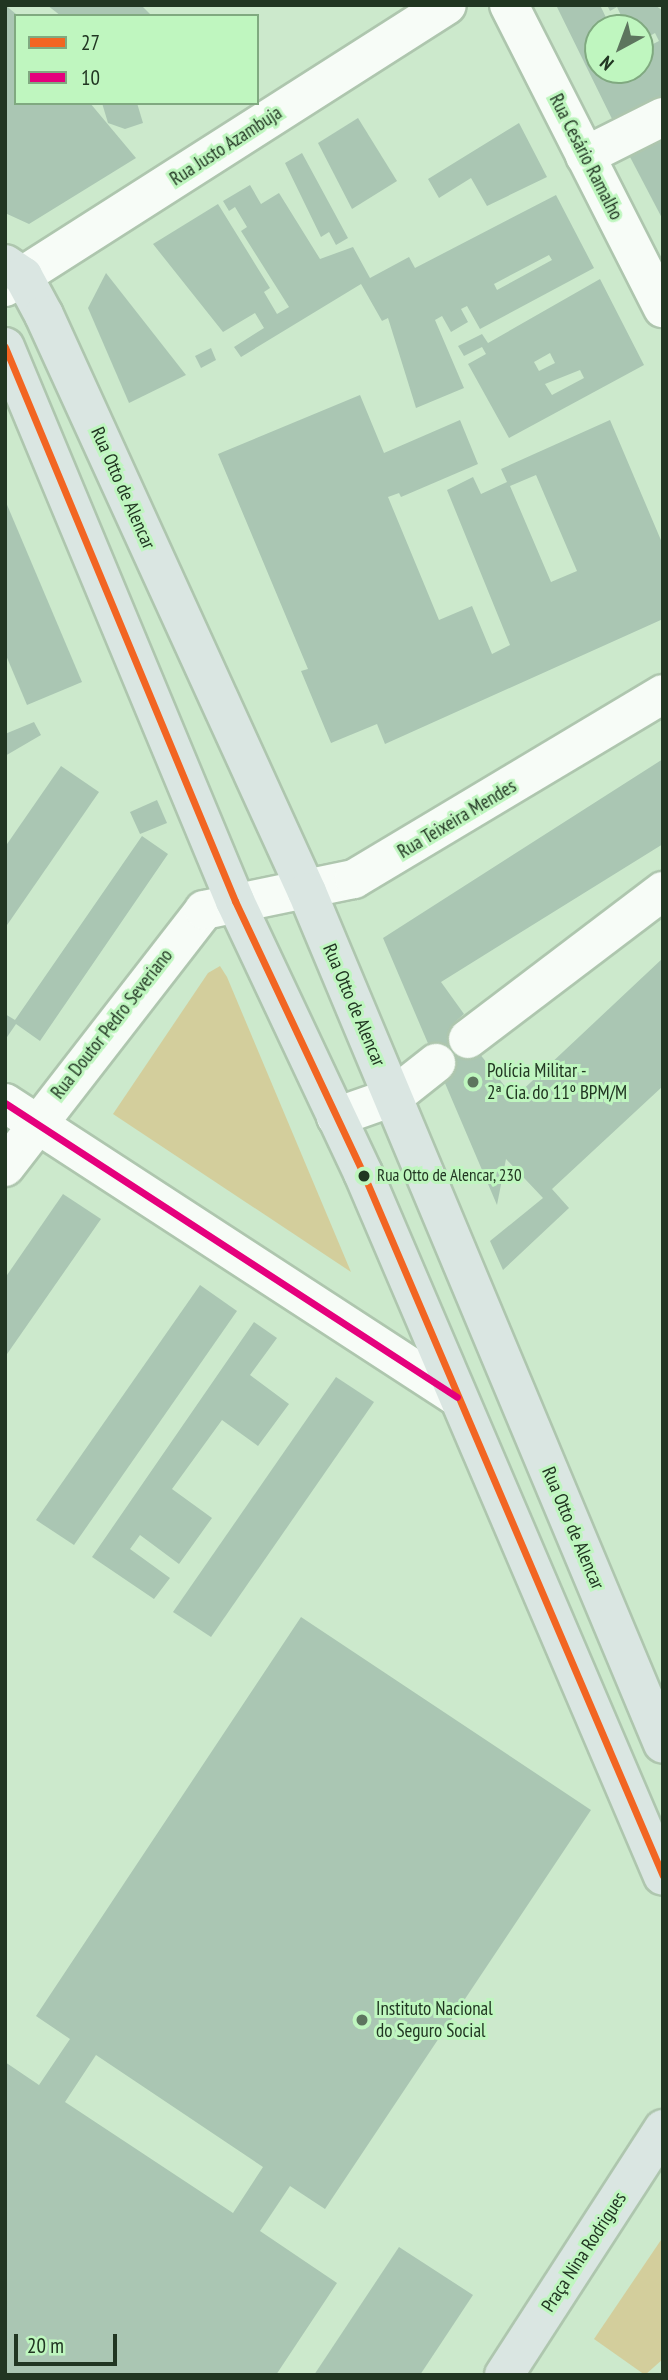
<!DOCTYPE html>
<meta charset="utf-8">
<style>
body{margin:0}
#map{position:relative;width:668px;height:2380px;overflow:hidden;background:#cce9cc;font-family:"PT Sans Narrow",sans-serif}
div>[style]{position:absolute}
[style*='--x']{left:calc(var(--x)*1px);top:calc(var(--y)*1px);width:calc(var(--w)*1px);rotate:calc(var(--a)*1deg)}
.green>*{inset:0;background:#d3ce9c}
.building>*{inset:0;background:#aac6b3}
.roads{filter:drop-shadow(2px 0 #aec6ae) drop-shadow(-2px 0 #aec6ae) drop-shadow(0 2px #aec6ae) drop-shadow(0 -2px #aec6ae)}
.minor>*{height:38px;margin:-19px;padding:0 19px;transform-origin:19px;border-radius:19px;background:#f7fcf7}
.major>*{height:38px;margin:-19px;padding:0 19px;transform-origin:19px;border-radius:19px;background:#dae6e2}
.bus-1>*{height:7px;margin:-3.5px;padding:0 3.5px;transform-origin:3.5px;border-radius:3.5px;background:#f26522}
.bus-2>*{height:7px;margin:-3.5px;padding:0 3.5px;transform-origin:3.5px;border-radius:3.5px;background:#e5007d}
.dots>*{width:19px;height:19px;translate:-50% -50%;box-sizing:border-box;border:4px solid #bff6bf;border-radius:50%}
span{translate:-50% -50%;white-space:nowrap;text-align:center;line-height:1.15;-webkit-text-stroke:6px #bff6bf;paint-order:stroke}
.bus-label{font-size:17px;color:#213622}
.left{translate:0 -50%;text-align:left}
.street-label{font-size:19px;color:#213622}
.poi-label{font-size:19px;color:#213622}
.frame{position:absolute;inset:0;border:7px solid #213622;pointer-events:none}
.legend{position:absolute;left:14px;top:14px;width:245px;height:91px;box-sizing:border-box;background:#bff6bf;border:2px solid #80a980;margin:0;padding:9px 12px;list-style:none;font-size:21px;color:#213622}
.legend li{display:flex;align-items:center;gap:14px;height:35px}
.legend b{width:35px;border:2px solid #80a980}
.north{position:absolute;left:584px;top:14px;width:70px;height:70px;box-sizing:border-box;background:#bff6bf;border:2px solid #80a980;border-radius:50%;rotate:221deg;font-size:19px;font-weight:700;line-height:28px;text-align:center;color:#213622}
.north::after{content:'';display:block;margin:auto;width:24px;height:32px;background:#5d755e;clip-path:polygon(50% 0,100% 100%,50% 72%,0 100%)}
.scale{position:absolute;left:14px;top:2334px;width:103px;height:32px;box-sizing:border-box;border:4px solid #213622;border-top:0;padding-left:9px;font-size:21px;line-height:24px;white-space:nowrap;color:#213622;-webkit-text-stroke:5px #bff6bf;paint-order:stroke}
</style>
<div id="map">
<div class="green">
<i style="clip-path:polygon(220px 966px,227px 977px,351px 1272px,113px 1114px,208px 973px)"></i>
<i style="clip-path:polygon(663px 2237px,663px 2359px,645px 2375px,594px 2339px)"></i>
</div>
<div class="building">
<i style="clip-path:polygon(5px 5px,16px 14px,16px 103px,90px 103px,136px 158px,29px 224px,5px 213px)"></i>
<i style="clip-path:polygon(47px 5px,141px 5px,152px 16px,61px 16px)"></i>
<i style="clip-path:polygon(evenodd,556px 5px,600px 5px,611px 28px,598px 28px,598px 70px,640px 70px,640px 28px,618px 28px,625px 24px,617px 7px,610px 11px,607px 5px,655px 5px,663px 11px,663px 104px,614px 123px,556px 5px,655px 33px,659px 41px,645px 48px,641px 41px,655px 33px)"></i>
<i style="clip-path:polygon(102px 103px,137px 103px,143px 123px,125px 129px,108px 123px)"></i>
<i style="clip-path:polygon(358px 118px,397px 181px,352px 209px,318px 143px)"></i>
<i style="clip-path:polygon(519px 123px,547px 177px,487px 206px,471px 178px,439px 198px,428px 179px)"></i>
<i style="clip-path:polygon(663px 138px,663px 220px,630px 157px)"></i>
<i style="clip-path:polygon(302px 153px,348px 238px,336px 245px,329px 232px,321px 237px,285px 163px)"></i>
<i style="clip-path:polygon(evenodd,250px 185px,261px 204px,279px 193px,320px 259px,353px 247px,370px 278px,409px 257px,415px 268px,556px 195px,594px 268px,480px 329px,467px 306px,461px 309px,468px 322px,451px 332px,442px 316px,435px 320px,464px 388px,416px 408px,388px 318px,382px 321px,361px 284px,241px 357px,234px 347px,264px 328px,255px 313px,223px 332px,153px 244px,218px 204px,270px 288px,264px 292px,277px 314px,289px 307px,241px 231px,247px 227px,235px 207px,229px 211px,223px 201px,250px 185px,549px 255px,552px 260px,497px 290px,494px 284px,549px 255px)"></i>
<i style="clip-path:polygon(106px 273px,186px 375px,129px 403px,88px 308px)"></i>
<i style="clip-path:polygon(evenodd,600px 279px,644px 365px,509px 438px,468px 364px,486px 354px,482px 347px,464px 356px,458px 346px,482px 334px,488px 343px,600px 279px,550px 353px,555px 363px,539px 371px,534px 362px,550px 353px,600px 279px,580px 370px,584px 378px,552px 395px,545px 384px,580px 370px)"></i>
<i style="clip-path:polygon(211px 348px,216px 360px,201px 368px,195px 356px)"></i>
<i style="clip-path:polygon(evenodd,360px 395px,384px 453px,460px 420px,478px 464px,401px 497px,399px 493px,388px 497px,439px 620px,472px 606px,492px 654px,510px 645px,447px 490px,473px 477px,481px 494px,507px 482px,501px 469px,610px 420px,663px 545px,663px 619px,385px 744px,377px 724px,331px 743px,301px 671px,308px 669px,218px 454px,360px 395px,536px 475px,577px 571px,551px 582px,510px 486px,536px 475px)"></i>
<i style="clip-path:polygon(5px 500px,82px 682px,27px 705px,5px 653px)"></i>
<i style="clip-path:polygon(34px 722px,41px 735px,5px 756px,5px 734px)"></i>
<i style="clip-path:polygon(663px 759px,663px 844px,441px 982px,464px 1014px,455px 1022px,514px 1098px,663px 958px,663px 1086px,552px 1189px,569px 1208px,503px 1270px,490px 1241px,543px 1198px,506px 1159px,497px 1205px,383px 938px)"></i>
<i style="clip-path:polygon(61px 766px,99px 792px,5px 928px,5px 847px)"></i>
<i style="clip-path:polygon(157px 800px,167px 823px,140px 834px,130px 812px)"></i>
<i style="clip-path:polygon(142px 836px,168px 854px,40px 1041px,16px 1024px,5px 1040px,5px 1014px,15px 1020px)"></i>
<i style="clip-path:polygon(63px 1194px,101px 1219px,5px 1357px,5px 1278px)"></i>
<i style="clip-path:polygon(200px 1285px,237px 1311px,74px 1545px,36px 1520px)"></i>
<i style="clip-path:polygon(254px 1322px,277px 1338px,250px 1375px,289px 1404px,258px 1446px,222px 1420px,172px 1489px,212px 1518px,179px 1564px,140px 1535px,130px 1549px,170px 1578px,154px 1599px,92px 1557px)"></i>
<i style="clip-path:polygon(336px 1377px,374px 1402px,211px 1637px,173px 1612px)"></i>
<i style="clip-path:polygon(evenodd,301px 1617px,591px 1810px,325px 2209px,290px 2186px,260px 2231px,337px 2283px,276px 2375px,5px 2375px,5px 2062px,39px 2085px,70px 2039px,36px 2016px,301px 1617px,96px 2055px,263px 2167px,233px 2213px,65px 2102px,96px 2055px)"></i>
<i style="clip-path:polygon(399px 2247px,473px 2295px,420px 2375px,314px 2375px)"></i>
</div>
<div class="roads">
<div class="minor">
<i style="--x:509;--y:5;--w:340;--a:63.1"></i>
<i style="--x:585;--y:156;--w:87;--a:-26.6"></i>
<i style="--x:5;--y:287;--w:524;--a:-32.54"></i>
<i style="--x:468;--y:1039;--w:245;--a:-37.2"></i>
<i style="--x:5;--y:1103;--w:539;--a:33.04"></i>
<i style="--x:336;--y:1117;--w:60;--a:-19.3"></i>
<i style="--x:393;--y:1097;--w:55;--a:-38.3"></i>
<i style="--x:5;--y:1167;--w:325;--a:-52.2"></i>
<i style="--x:204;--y:910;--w:153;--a:-11.7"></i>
<i style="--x:354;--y:879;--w:360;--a:-30.9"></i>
</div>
<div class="major">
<i style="--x:5;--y:264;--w:22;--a:34"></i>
<i style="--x:23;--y:276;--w:44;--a:61.7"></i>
<i style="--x:44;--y:315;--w:634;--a:65.5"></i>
<i style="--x:307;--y:892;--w:923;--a:67.32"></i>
<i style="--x:5;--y:347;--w:600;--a:67.45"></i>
<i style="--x:235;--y:901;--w:301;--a:64.8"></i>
<i style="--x:363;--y:1173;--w:764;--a:66.89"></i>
<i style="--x:504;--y:2375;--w:293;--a:-57.1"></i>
</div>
</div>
<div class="bus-1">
<i style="--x:5;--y:347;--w:600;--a:67.45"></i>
<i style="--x:235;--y:901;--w:301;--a:64.8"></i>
<i style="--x:363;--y:1173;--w:764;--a:66.89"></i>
</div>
<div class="bus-2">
<i style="--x:5;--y:1103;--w:539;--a:33.04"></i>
</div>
<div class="dots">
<i style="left:473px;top:1082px;background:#5d755e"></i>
<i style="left:364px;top:1176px;background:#213622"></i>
<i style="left:362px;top:2020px;background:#5d755e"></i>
</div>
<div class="bus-label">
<span class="left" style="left:377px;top:1176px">Rua Otto de Alencar, 230</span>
</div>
<div class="street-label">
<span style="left:226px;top:146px;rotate:-33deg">Rua Justo Azambuja</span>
<span style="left:586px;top:157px;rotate:63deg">Rua Cesário Ramalho</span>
<span style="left:123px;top:488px;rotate:66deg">Rua Otto de Alencar</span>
<span style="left:457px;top:819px;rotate:-31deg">Rua Teixeira Mendes</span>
<span style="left:354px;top:1005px;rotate:67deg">Rua Otto de Alencar</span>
<span style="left:112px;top:1024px;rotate:-52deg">Rua Doutor Pedro Severiano</span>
<span style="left:573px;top:1528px;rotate:67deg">Rua Otto de Alencar</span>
<span style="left:584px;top:2252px;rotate:-57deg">Praça Nina Rodrigues</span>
</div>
<div class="poi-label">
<span class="left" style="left:487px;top:1082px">Polícia Militar -<br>2ª Cia. do 11º BPM/M</span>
<span class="left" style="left:376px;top:2020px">Instituto Nacional<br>do Seguro Social</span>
</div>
<div class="frame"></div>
<ul class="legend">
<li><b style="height:9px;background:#f26522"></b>27</li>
<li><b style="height:9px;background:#e5007d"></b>10</li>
</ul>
<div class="north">N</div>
<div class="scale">20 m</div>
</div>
